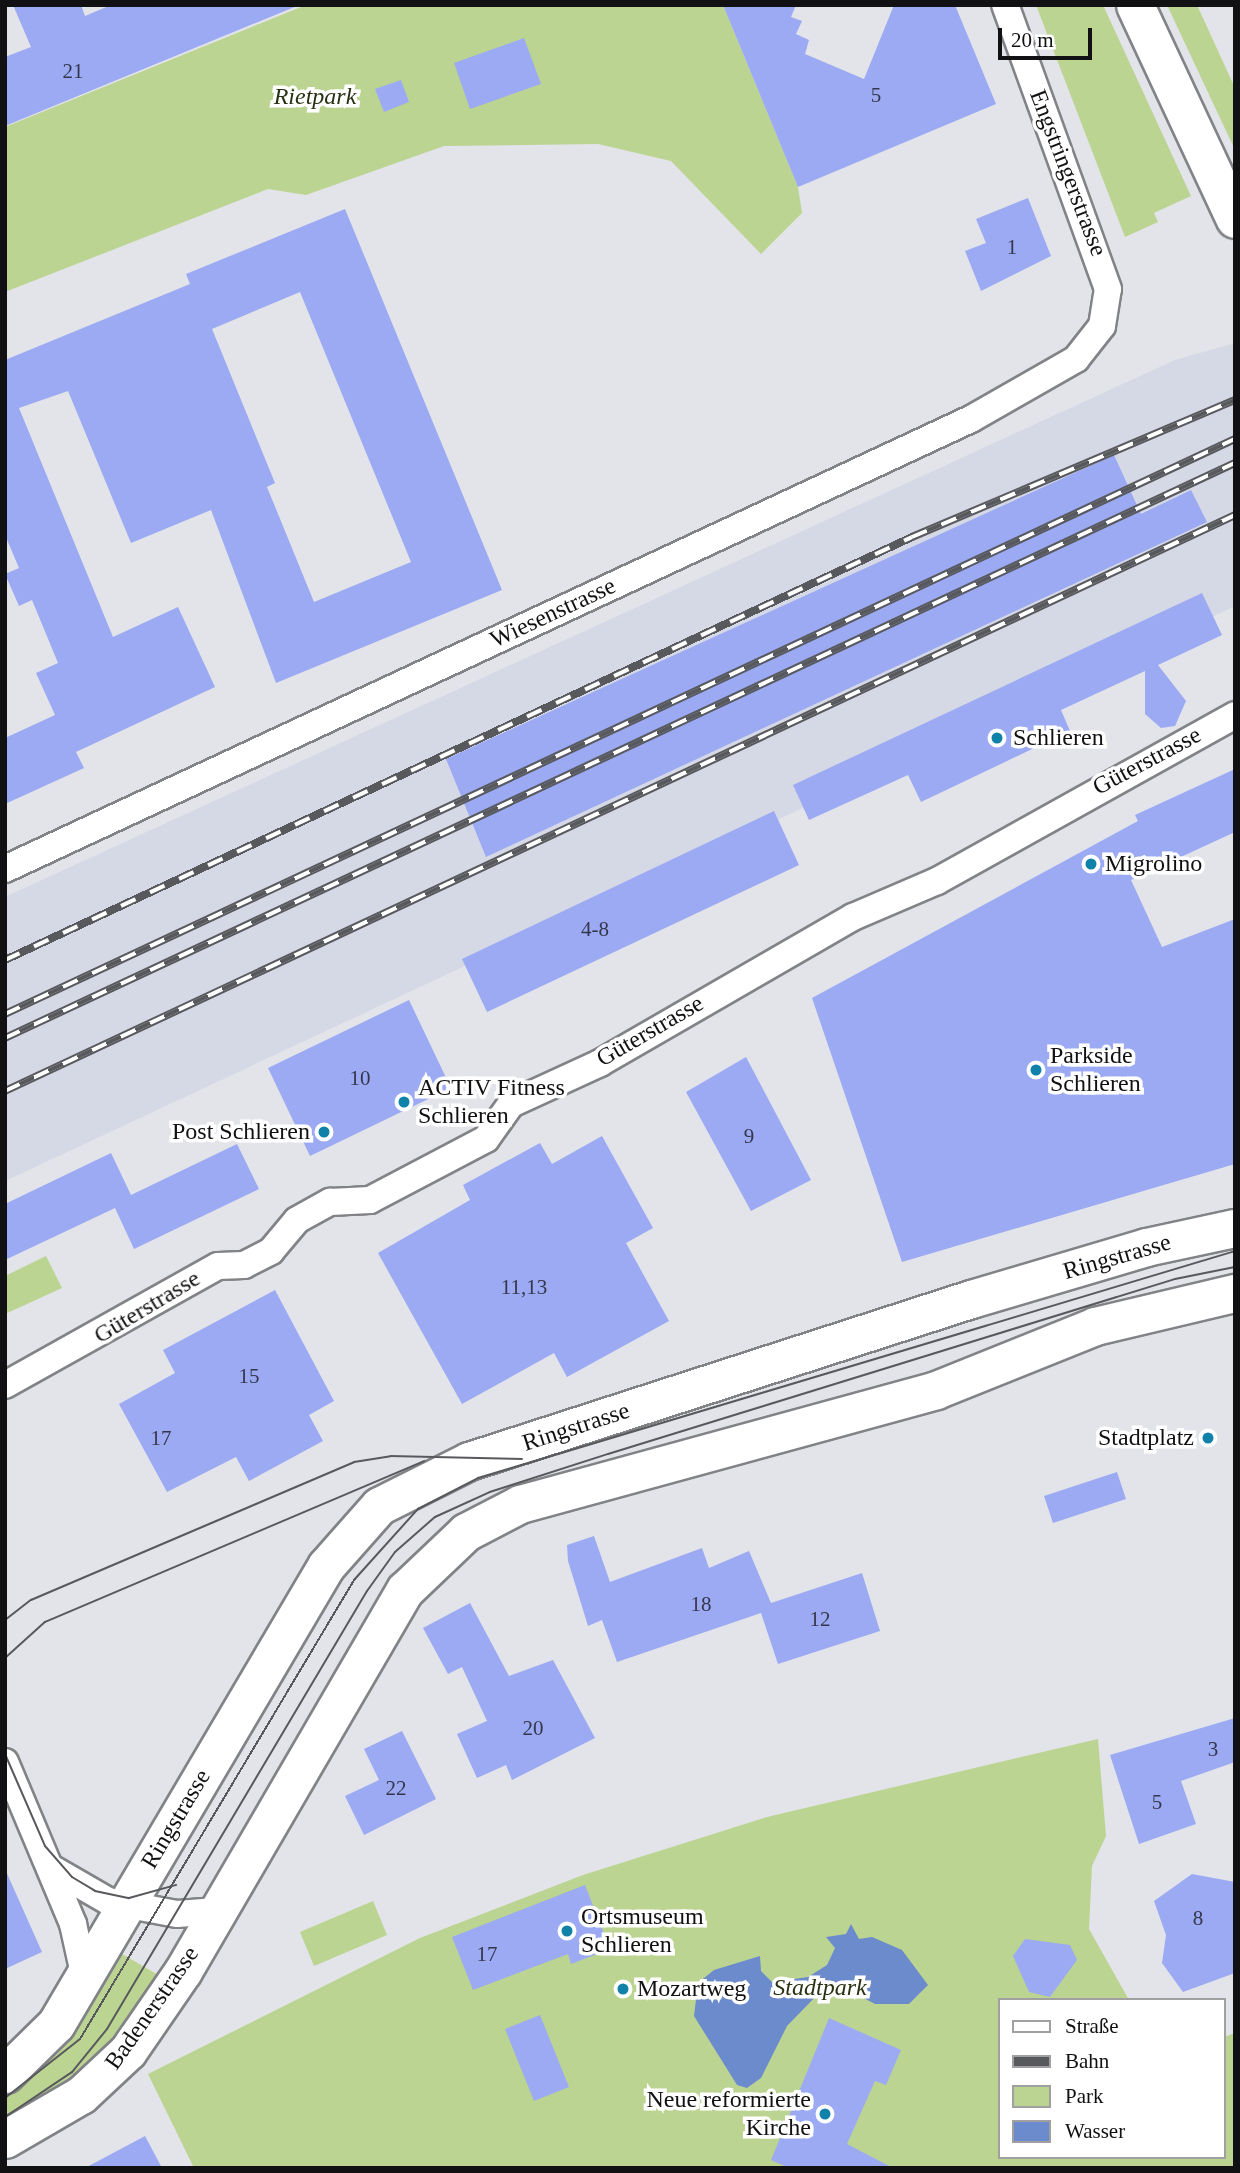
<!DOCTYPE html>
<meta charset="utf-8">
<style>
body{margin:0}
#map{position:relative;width:1240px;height:2173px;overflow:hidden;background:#e2e4e9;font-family:Georgia,serif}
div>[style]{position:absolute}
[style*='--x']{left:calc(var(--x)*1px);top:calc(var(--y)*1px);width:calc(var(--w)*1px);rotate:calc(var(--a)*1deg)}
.built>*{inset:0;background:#d5d8e5}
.green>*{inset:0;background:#bcd491}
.water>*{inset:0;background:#6b8bcd}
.building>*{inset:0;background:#9baaf3}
.roads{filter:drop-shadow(2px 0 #818387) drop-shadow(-2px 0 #818387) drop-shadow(0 2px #818387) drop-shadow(0 -2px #818387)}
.minor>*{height:26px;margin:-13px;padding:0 13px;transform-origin:13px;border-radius:13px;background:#fff}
.secondary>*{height:37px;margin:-18.5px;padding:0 18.5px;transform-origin:18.5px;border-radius:18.5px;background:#fff}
.tram>*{height:2px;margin:-1px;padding:0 1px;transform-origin:1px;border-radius:1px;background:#58595c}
.rail>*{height:8px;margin-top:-4px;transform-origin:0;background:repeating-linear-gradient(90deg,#fff 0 16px,#58595c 0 32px);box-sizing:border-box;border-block:2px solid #58595c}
.dots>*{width:19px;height:19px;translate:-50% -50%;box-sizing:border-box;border:4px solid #fff;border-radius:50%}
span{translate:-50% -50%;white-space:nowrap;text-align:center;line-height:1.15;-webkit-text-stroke:7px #fff;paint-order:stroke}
.number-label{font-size:21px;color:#34374b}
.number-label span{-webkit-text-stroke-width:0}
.park-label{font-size:24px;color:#283212;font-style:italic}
.street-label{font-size:24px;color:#111113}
.poi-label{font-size:24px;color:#111113}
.left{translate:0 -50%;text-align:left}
.right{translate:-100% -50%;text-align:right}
.frame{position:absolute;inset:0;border:7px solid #111113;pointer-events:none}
.legend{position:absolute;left:998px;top:1998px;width:228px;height:161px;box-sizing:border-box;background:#fff;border:2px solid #a0a0a1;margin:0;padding:9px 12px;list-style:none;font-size:21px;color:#111113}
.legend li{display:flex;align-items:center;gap:14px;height:35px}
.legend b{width:35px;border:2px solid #a0a0a1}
.scale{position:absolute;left:998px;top:28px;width:94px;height:32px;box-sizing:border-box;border:4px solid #111113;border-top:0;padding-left:9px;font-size:21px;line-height:24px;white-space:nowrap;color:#111113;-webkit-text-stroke:5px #fff;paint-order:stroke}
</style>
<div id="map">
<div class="built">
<i style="clip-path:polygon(1235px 343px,1235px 606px,5px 1181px,5px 897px,1175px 360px)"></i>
</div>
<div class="green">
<i style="clip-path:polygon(306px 5px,723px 5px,798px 187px,802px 213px,761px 254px,671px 161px,598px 144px,444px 146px,306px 195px,268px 189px,5px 292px,5px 127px)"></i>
<i style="clip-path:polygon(1036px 5px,1103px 5px,1191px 196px,1154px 213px,1158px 222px,1125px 237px)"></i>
<i style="clip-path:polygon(1167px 5px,1197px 5px,1235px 88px,1235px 150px)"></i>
<i style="clip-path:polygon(46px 1256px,62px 1288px,5px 1314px,5px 1276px)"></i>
<i style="clip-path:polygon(1098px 1739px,1106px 1836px,1092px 1866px,1089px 1929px,1129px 2000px,1000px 2000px,1000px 2157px,1224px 2157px,1224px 2037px,1235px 2033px,1235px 2168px,194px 2168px,148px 2074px,420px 1938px,583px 1875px,767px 1817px)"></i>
<i style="clip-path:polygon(373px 1901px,387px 1935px,314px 1966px,300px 1932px)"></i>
<i style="clip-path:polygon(112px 1948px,165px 1979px,108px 2058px,5px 2128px,5px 2087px)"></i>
</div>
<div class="water">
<i style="clip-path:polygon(851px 1924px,859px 1939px,872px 1937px,902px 1950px,928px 1985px,909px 2004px,875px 2004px,841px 1986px,822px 1990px,787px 2026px,761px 2078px,747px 2088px,737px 2085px,694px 2016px,698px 1983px,714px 1970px,760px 1956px,761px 1971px,772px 1982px,808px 1977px,827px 1965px,835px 1948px,826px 1937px,846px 1934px)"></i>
</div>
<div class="building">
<i style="clip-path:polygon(13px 5px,81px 5px,85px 16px,111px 5px,297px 6px,5px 126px,5px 57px,31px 47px)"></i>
<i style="clip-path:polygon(723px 5px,796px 5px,791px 17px,802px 21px,796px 34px,809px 40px,805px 54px,864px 79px,894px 5px,955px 5px,996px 104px,798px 187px)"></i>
<i style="clip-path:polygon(524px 38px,541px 84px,470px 109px,454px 63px)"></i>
<i style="clip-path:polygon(401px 80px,409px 102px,384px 112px,375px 89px)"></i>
<i style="clip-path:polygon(1028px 198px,1051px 256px,981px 291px,965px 251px,986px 243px,976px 219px)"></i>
<i style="clip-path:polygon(evenodd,345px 209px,502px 590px,276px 683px,211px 510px,131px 543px,68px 391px,19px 408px,113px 637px,178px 607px,215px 687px,76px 752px,84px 768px,5px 804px,5px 738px,55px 715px,36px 673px,58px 663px,32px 600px,19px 606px,5px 574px,19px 568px,5px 535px,5px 360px,190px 284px,186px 274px,345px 209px,300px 292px,411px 562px,314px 602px,267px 487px,275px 483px,212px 329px,300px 292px)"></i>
<i style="clip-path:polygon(1114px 455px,1141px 514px,1191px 490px,1207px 522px,486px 857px,446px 759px)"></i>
<i style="clip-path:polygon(1202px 593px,1222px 635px,1158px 665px,1186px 701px,1175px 726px,1161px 728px,1145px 714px,1145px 671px,1061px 710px,1070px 731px,921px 802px,908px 775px,809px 820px,793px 785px)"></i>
<i style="clip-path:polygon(1235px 769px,1235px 832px,1131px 880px,1162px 947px,1235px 919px,1235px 1164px,902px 1262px,812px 998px,1138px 821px,1135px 815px)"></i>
<i style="clip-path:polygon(774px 811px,799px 865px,487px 1012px,462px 959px)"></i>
<i style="clip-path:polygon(409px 1000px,451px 1088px,310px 1156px,268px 1068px)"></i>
<i style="clip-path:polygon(746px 1057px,811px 1180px,751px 1211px,686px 1092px)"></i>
<i style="clip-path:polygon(602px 1136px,653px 1228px,626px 1243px,669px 1321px,567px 1377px,554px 1353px,462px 1404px,378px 1253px,470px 1200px,463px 1185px,540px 1143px,552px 1164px)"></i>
<i style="clip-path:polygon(237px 1144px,259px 1189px,134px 1249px,115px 1208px,5px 1260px,5px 1204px,111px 1153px,131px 1195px)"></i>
<i style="clip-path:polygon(275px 1290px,334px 1401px,309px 1415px,323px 1441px,249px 1481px,236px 1457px,167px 1492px,119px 1404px,175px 1373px,163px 1350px)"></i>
<i style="clip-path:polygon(1117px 1472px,1126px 1499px,1053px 1523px,1044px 1496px)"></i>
<i style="clip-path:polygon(594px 1536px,610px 1582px,702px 1548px,709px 1568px,749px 1551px,771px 1603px,862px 1573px,880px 1631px,778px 1664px,761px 1613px,617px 1662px,602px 1620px,588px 1626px,568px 1561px,567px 1545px)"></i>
<i style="clip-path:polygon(470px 1603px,509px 1676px,553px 1660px,595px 1738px,512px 1780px,506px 1765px,477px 1778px,457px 1734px,487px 1721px,462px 1667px,448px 1674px,423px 1628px)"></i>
<i style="clip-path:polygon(1235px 1718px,1235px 1762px,1181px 1781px,1196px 1824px,1139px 1844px,1110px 1755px)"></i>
<i style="clip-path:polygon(402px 1731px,436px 1799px,364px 1835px,345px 1796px,379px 1780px,364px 1749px)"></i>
<i style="clip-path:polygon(5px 1869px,42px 1952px,5px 1969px)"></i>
<i style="clip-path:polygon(1192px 1874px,1235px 1882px,1235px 1973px,1183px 1992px,1162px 1963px,1166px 1935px,1154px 1901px)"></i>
<i style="clip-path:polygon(585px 1885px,610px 1949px,571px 1964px,568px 1954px,473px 1990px,452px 1937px)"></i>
<i style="clip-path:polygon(1025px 1939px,1070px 1945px,1077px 1960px,1050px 1997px,1029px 1992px,1013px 1956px)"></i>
<i style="clip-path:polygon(540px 2015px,569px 2087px,534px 2101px,505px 2029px)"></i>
<i style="clip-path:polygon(829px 2018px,901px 2050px,886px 2085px,875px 2081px,847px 2144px,893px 2168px,789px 2168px,771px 2160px)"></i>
<i style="clip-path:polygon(145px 2136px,162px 2168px,85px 2168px)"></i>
</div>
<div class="roads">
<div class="minor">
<i style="--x:5;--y:869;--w:1066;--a:-24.98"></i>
<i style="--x:971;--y:419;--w:121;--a:-29.7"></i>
<i style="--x:1076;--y:359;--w:42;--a:-51.8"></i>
<i style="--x:1102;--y:326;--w:37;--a:-81"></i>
<i style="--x:1108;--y:289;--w:302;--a:-109.9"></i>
<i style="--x:5;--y:1385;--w:244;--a:-29.2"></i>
<i style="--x:218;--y:1266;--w:26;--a:-2"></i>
<i style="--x:244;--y:1265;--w:30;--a:-27"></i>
<i style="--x:271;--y:1251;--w:40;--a:-50"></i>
<i style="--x:297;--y:1220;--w:38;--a:-29"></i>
<i style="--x:330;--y:1202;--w:40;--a:-2.9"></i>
<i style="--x:370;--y:1200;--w:131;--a:-27.7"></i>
<i style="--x:486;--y:1139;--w:43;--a:-54.5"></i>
<i style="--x:511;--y:1104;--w:98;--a:-24.7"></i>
<i style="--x:600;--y:1063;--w:292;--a:-30"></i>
<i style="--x:853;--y:917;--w:91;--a:-23.2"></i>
<i style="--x:937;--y:881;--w:341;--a:-29.1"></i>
<i style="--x:5;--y:1762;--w:176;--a:67.2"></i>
<i style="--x:73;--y:1924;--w:55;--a:77.5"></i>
<i style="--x:51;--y:1868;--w:66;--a:30.1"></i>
<i style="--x:108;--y:1901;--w:70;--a:10.7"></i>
<i style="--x:177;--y:1914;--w:40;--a:-4.3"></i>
</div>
<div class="secondary">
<i style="--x:1135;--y:5;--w:236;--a:65"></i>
<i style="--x:5;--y:2074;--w:71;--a:-44.4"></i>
<i style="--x:56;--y:2024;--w:532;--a:-59.48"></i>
<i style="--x:326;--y:1566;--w:80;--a:-48.5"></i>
<i style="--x:379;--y:1506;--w:101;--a:-26.6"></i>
<i style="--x:469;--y:1461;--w:527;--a:-17.89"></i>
<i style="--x:971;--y:1299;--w:183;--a:-16.5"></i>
<i style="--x:1146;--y:1247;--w:91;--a:-12.1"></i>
<i style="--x:5;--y:2139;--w:88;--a:-30.1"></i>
<i style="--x:81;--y:2095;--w:64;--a:-43.1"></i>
<i style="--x:128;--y:2051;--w:97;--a:-55.5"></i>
<i style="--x:183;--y:1971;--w:441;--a:-59.8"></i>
<i style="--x:405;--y:1590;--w:84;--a:-43.6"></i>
<i style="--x:466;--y:1532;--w:61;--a:-27.4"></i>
<i style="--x:520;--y:1504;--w:431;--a:-15.3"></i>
<i style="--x:936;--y:1390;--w:171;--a:-21.9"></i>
<i style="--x:1095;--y:1326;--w:144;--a:-13.3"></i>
</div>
</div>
<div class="tram">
<i style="--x:5;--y:1620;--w:33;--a:-38"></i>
<i style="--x:31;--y:1600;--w:351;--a:-23.1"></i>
<i style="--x:354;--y:1462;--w:37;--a:-9"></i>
<i style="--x:391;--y:1456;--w:131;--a:1.3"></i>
<i style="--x:5;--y:1658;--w:54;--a:-42"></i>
<i style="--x:45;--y:1622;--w:412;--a:-23"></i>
<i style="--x:5;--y:1754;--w:100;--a:66.5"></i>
<i style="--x:45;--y:1846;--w:41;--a:48.9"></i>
<i style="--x:72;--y:1877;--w:27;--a:31"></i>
<i style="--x:95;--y:1891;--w:35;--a:12"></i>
<i style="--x:129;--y:1898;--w:49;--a:-15.5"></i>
<i style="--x:5;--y:2098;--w:95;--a:-38.2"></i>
<i style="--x:80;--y:2039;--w:535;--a:-59.16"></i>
<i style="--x:354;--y:1580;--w:96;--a:-48"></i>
<i style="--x:418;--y:1509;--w:68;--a:-27.3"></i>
<i style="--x:478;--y:1478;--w:790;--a:-16.69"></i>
<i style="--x:5;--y:2117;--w:81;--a:-33.9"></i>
<i style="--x:72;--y:2072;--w:55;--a:-50.9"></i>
<i style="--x:107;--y:2029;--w:509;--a:-59.31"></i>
<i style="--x:367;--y:1591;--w:48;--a:-54.3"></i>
<i style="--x:395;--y:1552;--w:53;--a:-41.2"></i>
<i style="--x:435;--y:1517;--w:60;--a:-24.4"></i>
<i style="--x:490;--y:1492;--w:124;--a:-17.9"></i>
<i style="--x:608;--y:1454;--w:593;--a:-17.15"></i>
<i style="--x:1175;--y:1279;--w:61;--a:-11.3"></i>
</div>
<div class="rail">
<i style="--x:5;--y:960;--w:1001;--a:-25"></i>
<i style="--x:912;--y:537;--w:351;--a:-23"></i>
<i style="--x:5;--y:1014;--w:1358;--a:-25.06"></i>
<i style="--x:5;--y:1038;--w:1358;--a:-25.06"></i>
<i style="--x:5;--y:1091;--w:1358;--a:-25.09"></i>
</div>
<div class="dots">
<i style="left:997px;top:738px;background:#1082a9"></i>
<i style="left:1091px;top:864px;background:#1082a9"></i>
<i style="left:1036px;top:1070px;background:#1082a9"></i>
<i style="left:404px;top:1102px;background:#1082a9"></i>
<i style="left:324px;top:1132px;background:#1082a9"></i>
<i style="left:1208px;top:1438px;background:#1082a9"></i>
<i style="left:567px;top:1931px;background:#1082a9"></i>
<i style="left:623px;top:1989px;background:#1082a9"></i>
<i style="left:825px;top:2114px;background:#1082a9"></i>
</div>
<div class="number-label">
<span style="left:73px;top:71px">21</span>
<span style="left:876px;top:95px">5</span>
<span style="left:1012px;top:247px">1</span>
<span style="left:595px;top:929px">4-8</span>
<span style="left:360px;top:1078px">10</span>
<span style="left:749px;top:1136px">9</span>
<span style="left:524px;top:1287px">11,13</span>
<span style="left:249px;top:1376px">15</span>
<span style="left:161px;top:1438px">17</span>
<span style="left:701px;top:1604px">18</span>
<span style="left:820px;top:1619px">12</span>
<span style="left:533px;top:1728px">20</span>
<span style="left:1213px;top:1749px">3</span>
<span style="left:396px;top:1788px">22</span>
<span style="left:1157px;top:1802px">5</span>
<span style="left:1198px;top:1918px">8</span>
<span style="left:487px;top:1954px">17</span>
</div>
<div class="park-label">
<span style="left:315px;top:97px">Rietpark</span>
<span style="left:820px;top:1988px">Stadtpark</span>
</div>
<div class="street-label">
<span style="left:1068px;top:173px;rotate:69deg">Engstringerstrasse</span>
<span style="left:553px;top:613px;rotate:-25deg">Wiesenstrasse</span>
<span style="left:1147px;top:761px;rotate:-28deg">Güterstrasse</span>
<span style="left:650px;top:1031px;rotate:-30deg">Güterstrasse</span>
<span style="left:1117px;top:1257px;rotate:-16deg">Ringstrasse</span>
<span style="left:147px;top:1307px;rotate:-31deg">Güterstrasse</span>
<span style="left:576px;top:1427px;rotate:-18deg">Ringstrasse</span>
<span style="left:176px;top:1819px;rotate:-59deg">Ringstrasse</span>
<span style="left:152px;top:2008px;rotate:-55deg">Badenerstrasse</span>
</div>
<div class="poi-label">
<span class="left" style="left:1013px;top:738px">Schlieren</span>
<span class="left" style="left:1105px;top:864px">Migrolino</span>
<span class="left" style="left:1050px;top:1070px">Parkside<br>Schlieren</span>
<span class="left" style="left:418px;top:1102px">ACTIV Fitness<br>Schlieren</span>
<span class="right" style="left:310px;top:1132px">Post Schlieren</span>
<span class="right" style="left:1194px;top:1438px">Stadtplatz</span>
<span class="left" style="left:581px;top:1931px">Ortsmuseum<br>Schlieren</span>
<span class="left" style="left:637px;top:1989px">Mozartweg</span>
<span class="right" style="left:811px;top:2114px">Neue reformierte<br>Kirche</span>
</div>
<div class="frame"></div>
<ul class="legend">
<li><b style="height:9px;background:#fff"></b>Straße</li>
<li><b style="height:9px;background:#58595c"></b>Bahn</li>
<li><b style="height:19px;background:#bcd491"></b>Park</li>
<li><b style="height:19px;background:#6b8bcd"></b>Wasser</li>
</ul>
<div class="scale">20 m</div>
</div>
